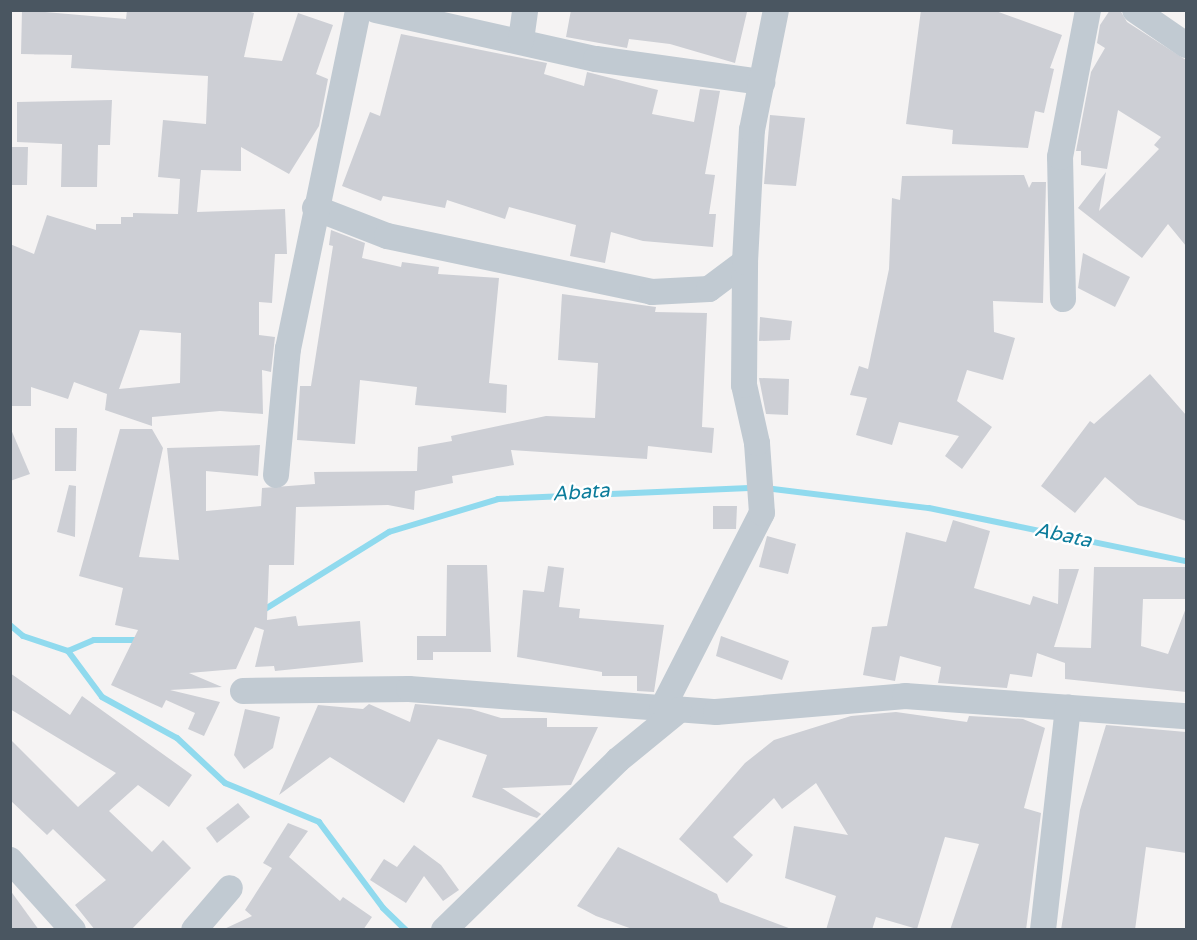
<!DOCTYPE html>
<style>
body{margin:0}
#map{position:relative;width:1197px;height:940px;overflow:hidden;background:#f5f3f3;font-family:"Varela Round",sans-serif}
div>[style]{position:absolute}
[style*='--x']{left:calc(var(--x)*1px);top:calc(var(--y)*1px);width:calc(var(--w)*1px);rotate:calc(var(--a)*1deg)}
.stream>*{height:6px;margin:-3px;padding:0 3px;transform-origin:3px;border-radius:3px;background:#90daee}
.building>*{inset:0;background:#cdcfd5}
.minor>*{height:26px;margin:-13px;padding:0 13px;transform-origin:13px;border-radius:13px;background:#c1cad2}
span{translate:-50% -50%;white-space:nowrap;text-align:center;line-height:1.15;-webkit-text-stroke:5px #fff;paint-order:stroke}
.water-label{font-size:20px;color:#0c7c9b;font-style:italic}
.frame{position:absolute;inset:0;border:12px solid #4a5661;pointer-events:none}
</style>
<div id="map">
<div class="stream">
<i style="--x:765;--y:488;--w:165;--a:7"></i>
<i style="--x:929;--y:508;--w:262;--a:11.7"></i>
<i style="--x:262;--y:611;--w:150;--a:-31.9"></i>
<i style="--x:389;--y:532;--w:114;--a:-16.8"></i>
<i style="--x:498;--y:499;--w:257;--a:-2.5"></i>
<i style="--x:10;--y:625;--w:17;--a:40"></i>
<i style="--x:23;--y:636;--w:47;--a:18.4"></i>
<i style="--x:68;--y:651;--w:28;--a:-23"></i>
<i style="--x:94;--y:640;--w:45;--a:0"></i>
<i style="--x:68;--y:651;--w:57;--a:53.5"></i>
<i style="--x:102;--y:697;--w:85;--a:28.7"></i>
<i style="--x:177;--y:738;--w:66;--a:43.2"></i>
<i style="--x:225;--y:783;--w:102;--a:22.5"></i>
<i style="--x:319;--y:822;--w:107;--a:53.3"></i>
<i style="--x:383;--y:908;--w:32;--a:44"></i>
</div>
<div class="building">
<i style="clip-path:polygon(evenodd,22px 10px,126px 19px,127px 10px,243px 10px,254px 13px,244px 57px,282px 61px,298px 13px,333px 25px,316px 74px,328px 79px,319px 126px,289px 174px,241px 147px,241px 171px,201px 170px,197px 212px,285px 209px,287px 254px,275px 254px,272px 303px,259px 302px,259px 335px,275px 337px,271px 372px,262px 370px,263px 414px,220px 411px,152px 417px,152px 426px,105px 410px,107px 394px,74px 382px,68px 399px,31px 387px,31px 406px,10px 406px,10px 244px,34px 254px,47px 215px,96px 230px,96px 224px,121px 224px,121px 217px,133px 217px,133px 213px,178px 214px,180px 179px,158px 177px,163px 120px,206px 124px,208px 76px,71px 68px,72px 55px,21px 54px,22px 10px,140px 330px,181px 333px,180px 383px,119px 389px,140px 330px)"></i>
<i style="clip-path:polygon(571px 10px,732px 10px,747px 12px,735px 63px,670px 44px,629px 39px,627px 48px,566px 37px)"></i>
<i style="clip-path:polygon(921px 10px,993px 10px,1062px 35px,1050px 68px,1054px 69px,1044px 113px,1035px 111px,1028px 148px,952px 144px,953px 130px,906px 124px)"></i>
<i style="clip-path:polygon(1110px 10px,1120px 10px,1127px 22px,1186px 60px,1186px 246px,1168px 224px,1142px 258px,1078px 208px,1106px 172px,1099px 211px,1159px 149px,1154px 145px,1161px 137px,1118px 110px,1107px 169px,1081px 165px,1081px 151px,1076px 151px,1091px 72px,1105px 48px,1097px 43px,1100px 25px)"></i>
<i style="clip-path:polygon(401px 34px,547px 63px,544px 74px,584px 86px,587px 72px,658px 90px,652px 114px,694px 122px,700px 89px,720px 91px,705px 174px,715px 175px,709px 214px,716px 214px,713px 247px,643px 241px,611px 232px,605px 263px,570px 256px,576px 225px,509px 207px,505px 219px,447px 200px,445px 208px,383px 196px,381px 201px,342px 186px,370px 112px,380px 116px)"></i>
<i style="clip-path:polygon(112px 100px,110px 145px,98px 145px,97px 187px,61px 187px,62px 144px,17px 142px,17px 102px)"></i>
<i style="clip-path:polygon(770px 115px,805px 118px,796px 186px,764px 184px)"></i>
<i style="clip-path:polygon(10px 147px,28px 147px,27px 185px,10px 185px)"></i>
<i style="clip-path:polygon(1024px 175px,1029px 188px,1032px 182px,1046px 182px,1043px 303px,993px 301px,994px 332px,1015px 338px,1003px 380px,967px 370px,957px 401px,992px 427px,962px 469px,945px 456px,959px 436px,899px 422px,892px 445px,856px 435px,867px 398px,850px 395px,859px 366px,868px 369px,889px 269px,892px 198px,900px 200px,902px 176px)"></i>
<i style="clip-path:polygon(331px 230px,365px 243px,362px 258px,401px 267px,402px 262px,439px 267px,438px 274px,499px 278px,489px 383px,507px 385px,506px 413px,415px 405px,417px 387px,360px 380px,355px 444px,297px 440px,300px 386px,311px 386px,333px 246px,329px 245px)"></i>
<i style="clip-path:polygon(1083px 253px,1130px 277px,1115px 307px,1078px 288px)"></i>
<i style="clip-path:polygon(562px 294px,656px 307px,655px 312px,707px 313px,702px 427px,714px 428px,712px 453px,648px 446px,647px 459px,511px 450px,514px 465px,452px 476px,453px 483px,415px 491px,414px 510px,388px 505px,296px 507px,294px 565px,269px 565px,267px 620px,296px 616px,298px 626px,360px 621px,363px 662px,275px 671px,274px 666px,255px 667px,264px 630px,255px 627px,236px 669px,189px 673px,222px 687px,170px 690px,220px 702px,204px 736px,188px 729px,195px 713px,166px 700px,162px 708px,111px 685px,138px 630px,115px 625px,123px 588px,79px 576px,120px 429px,152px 429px,163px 448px,139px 557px,179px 560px,167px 448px,260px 445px,258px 476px,206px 471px,206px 511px,261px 506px,262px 488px,315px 484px,314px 472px,417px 471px,418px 447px,452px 441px,451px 436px,546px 416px,595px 418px,598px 363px,558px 360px)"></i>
<i style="clip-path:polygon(760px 317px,792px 321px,790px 340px,759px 341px)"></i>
<i style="clip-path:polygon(1150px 374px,1186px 415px,1186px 521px,1138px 505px,1105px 477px,1075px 513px,1041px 486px,1090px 421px,1094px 424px)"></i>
<i style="clip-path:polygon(759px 378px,789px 379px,788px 415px,766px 414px)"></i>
<i style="clip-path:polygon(10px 427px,30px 474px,10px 481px)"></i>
<i style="clip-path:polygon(55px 428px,77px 428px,76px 471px,55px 471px)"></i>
<i style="clip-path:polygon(69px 485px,76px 486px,75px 537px,57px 532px)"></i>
<i style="clip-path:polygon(713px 506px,737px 506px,736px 529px,713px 529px)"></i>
<i style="clip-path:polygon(953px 520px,990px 531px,974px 588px,1030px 605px,1033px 596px,1058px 604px,1059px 569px,1079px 569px,1054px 647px,1091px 648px,1094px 567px,1186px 567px,1186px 599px,1143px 599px,1141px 646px,1168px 654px,1186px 608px,1186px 692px,1065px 679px,1065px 663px,1037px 653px,1032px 677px,1010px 674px,1007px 688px,938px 683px,941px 667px,900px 656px,895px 681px,863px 675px,872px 627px,887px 626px,906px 532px,946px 542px)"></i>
<i style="clip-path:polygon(767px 536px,796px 544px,788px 574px,759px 567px)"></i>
<i style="clip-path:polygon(447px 565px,487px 565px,491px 652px,433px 652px,433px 660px,417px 660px,417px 636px,446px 636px)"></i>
<i style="clip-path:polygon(548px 566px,564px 568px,559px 607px,580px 609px,579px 618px,664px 625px,654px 692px,637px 691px,637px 676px,602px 676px,602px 672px,517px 657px,523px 590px,544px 592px)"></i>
<i style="clip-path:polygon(721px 636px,789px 661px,782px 680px,716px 656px)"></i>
<i style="clip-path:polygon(10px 673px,70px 715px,82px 696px,192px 775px,169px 807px,138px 785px,109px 811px,152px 852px,163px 840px,191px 868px,131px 930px,95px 930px,75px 905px,106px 880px,53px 829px,47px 835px,10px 800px,10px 739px,78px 807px,116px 773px,10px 709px)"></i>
<i style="clip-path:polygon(369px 704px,410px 722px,415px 704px,471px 709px,501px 718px,547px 718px,547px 727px,598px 727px,571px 785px,502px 788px,541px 814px,537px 818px,472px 797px,487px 755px,438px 739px,404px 803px,330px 757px,279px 795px,318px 705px,363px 709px)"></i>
<i style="clip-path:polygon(245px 709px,280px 717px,273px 748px,244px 769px,234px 755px)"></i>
<i style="clip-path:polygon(896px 712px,967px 722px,969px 716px,1023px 719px,1045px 728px,1024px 808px,1041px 813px,1026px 930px,950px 930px,979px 844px,945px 837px,917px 929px,876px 917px,872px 930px,826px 930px,836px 896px,785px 878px,794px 826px,848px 835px,816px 783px,782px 809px,774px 798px,733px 837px,753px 855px,727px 883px,679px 839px,745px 763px,774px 740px,851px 716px)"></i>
<i style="clip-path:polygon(1106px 725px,1186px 732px,1186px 853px,1146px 847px,1135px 930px,1061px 930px,1080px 810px)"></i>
<i style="clip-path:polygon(238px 803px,250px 817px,217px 843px,206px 828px)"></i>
<i style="clip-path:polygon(288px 823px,308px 831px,289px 857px,340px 901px,343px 897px,372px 917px,363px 930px,222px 930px,252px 916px,245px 910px,272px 868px,263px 863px)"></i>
<i style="clip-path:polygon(414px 845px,441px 865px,459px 890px,443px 901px,424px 876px,406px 903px,370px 880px,384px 859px,397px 867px)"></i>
<i style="clip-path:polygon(618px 847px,717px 894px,720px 902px,794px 930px,635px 930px,596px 916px,577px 906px)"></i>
<i style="clip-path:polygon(10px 890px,39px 930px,10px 930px)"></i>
</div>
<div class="minor">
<i style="--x:376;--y:10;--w:225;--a:12.6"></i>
<i style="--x:596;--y:59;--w:168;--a:7.9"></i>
<i style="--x:1135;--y:10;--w:62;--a:34.5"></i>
<i style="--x:521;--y:40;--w:30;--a:-82"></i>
<i style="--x:315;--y:208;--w:77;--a:21.3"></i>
<i style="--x:387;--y:236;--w:271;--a:11.9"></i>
<i style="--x:652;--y:292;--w:57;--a:-3"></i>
<i style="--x:709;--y:289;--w:45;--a:-36.9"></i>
<i style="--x:1063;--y:299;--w:142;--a:-91.2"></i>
<i style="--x:1060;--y:157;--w:150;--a:-79.2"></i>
<i style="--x:276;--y:475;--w:127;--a:-84.6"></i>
<i style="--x:288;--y:349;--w:346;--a:-78.3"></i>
<i style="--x:243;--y:691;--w:166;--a:-0.7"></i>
<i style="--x:409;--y:689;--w:308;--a:4.3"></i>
<i style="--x:716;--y:712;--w:190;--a:-4.8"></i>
<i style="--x:905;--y:696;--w:282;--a:4.1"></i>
<i style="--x:662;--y:709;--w:220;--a:-63"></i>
<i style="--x:762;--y:513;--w:70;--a:-94.1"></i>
<i style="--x:757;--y:443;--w:59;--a:-102.6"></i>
<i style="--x:744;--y:385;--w:123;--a:-89.5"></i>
<i style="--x:745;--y:262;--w:132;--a:-87"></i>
<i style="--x:752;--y:130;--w:122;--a:-78.7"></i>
<i style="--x:10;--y:860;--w:94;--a:48"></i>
<i style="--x:194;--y:930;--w:55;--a:-49.4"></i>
<i style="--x:444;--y:930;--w:243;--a:-44.3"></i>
<i style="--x:618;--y:760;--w:79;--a:-39.3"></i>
<i style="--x:1043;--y:930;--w:224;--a:-83.6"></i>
</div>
<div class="water-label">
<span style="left:581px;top:493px;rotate:-4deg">Abata</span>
<span style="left:1063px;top:536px;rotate:12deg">Abata</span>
</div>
<div class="frame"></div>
</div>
